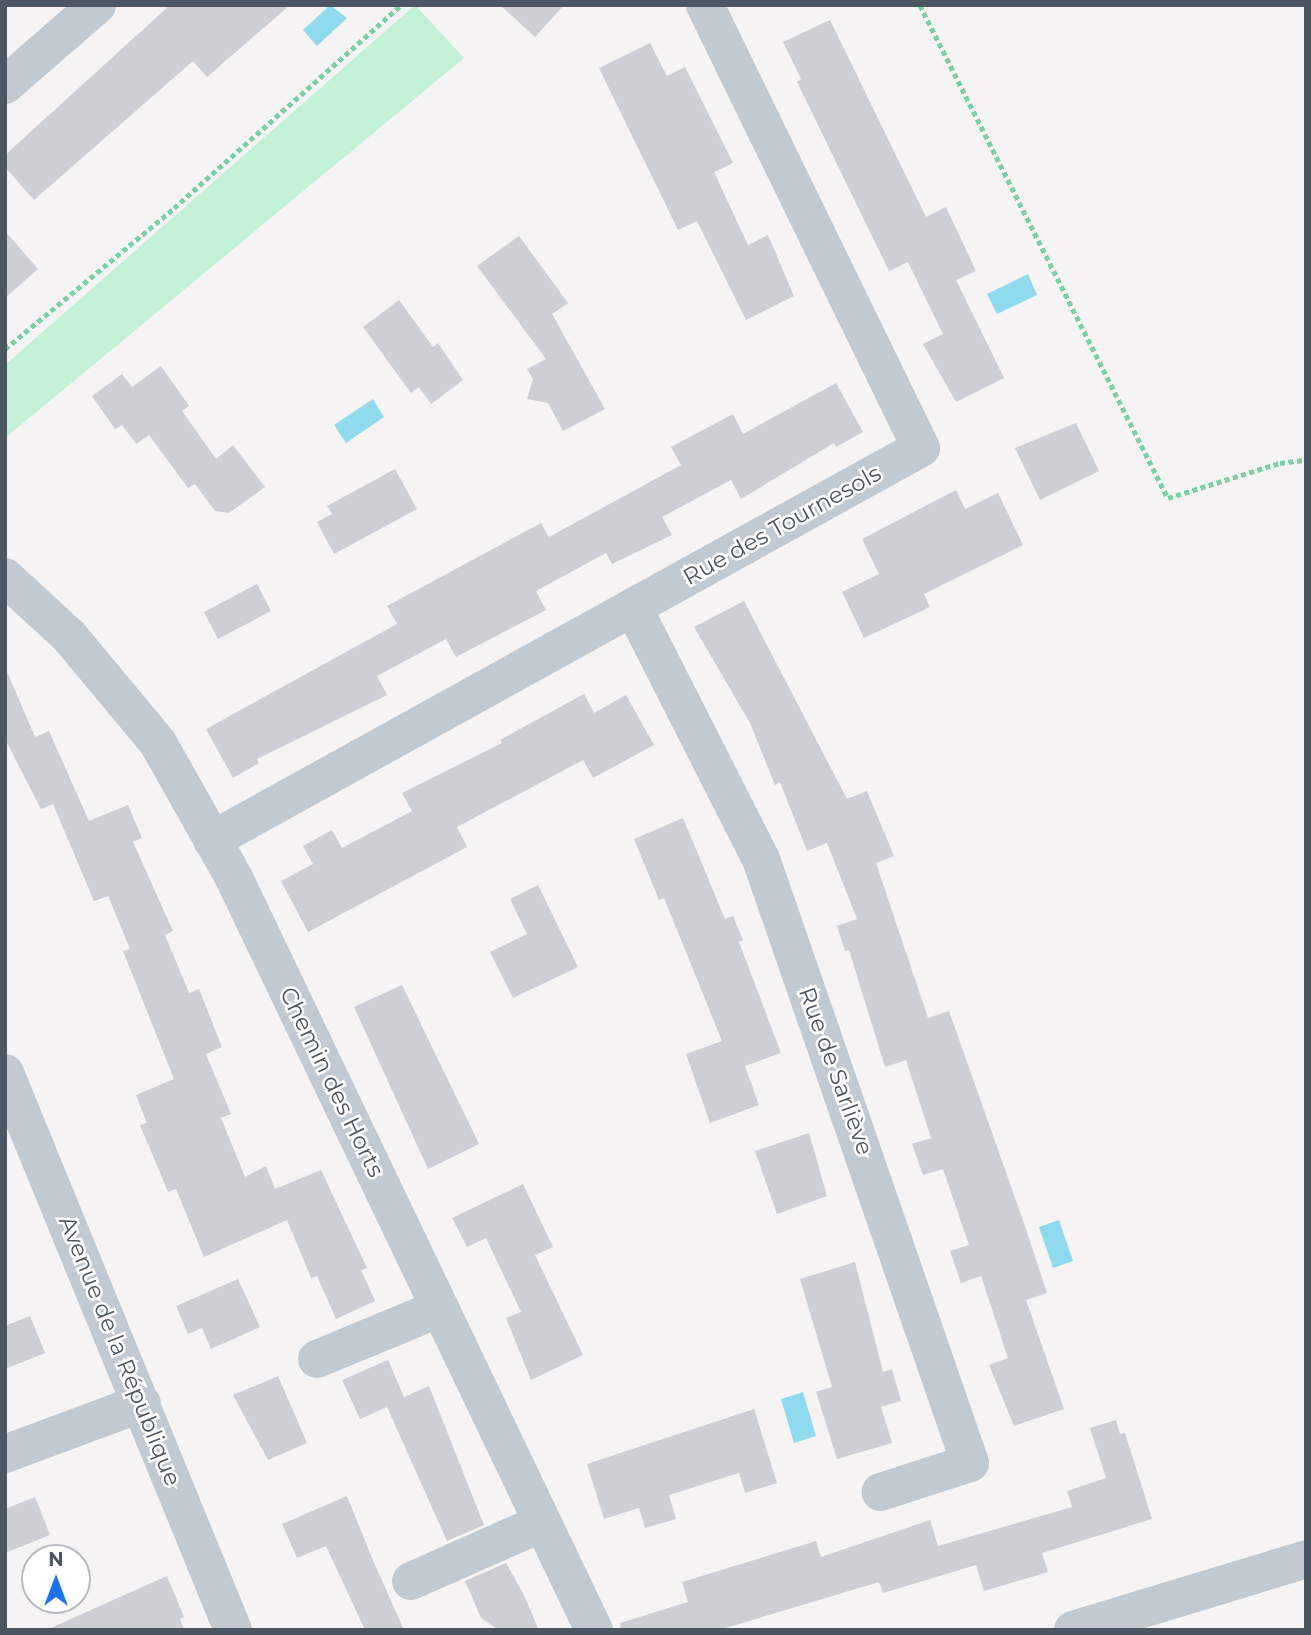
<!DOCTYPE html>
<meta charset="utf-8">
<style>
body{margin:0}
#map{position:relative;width:1311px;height:1635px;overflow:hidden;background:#f5f3f3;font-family:Montserrat,sans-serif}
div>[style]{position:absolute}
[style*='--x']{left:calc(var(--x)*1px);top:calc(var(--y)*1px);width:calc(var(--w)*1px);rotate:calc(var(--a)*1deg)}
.green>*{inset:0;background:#c3f1d5}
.water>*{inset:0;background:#90daee}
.building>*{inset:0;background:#cdcfd5}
.path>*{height:4.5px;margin-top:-2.25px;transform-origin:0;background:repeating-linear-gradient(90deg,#7ad0a6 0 5px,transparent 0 8.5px)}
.minor>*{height:38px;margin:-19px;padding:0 19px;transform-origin:19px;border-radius:19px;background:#c1cad2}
span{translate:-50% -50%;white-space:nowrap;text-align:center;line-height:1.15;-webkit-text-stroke:5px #fff;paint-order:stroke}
.street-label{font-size:23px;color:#4a5661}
.frame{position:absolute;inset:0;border:7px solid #4a5661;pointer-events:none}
.north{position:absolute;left:21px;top:1544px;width:70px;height:70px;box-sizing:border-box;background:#fff;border:2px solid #b7bbc0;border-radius:50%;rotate:0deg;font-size:19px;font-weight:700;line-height:28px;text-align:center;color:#4a5661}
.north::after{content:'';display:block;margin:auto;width:24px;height:32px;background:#1a73e8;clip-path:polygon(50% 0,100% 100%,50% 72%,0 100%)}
</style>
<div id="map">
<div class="green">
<i style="clip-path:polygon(415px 5px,464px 58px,5px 438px,5px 365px)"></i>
</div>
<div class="water">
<i style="clip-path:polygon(330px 5px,347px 18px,317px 46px,303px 30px)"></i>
<i style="clip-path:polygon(1028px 274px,1037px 295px,997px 314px,987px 294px)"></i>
<i style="clip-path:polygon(373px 399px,384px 417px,346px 443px,334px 425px)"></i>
<i style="clip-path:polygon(1059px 1220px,1073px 1261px,1053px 1268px,1039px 1227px)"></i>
<i style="clip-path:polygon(803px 1392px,816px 1436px,794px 1443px,781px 1399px)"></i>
</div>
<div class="building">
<i style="clip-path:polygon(170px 5px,290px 5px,207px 77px,193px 61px,34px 200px,5px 167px,5px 155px)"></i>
<i style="clip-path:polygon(500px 5px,564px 5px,535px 37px)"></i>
<i style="clip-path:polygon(830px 20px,926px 217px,946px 207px,976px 271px,956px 280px,1004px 378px,956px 402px,923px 344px,943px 334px,908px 262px,889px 271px,797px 82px,801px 79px,783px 42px)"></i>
<i style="clip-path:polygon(650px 43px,667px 76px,685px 67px,733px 163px,714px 172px,748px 245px,768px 235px,794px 296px,746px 320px,697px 221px,678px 230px,599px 68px)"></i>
<i style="clip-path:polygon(5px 231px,38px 269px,5px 298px)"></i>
<i style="clip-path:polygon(519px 236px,568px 303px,552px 314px,605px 409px,563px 431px,548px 403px,527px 399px,533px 379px,527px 369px,546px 359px,477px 266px)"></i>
<i style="clip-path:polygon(399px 300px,433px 347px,438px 343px,463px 380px,431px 404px,419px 387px,411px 393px,363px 327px)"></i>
<i style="clip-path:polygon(161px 366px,189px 406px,182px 411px,216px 459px,233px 445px,265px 487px,229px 513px,215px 511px,195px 484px,188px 488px,149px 435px,136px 444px,122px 425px,115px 429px,92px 396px,122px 374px,132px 387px)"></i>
<i style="clip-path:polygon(836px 383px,863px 432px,836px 447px,834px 443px,741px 499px,731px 480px,662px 517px,672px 535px,612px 564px,606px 553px,536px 591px,546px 610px,456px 657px,446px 639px,377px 676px,387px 695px,257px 759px,259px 763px,233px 778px,206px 729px,397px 624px,387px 606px,541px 523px,549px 537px,681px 465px,671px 447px,733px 414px,743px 434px)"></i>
<i style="clip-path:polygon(1076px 423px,1099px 471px,1040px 500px,1015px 448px)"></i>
<i style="clip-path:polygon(395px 469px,417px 509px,334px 554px,317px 522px,332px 514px,327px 506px)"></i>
<i style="clip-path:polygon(956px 490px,965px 509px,998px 493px,1023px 545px,924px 594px,930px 607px,864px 638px,842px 592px,879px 574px,862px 539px)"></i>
<i style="clip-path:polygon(257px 584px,271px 611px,218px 639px,204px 612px)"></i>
<i style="clip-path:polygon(744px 601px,847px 799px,867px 791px,894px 856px,876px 863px,928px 1018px,949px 1011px,1025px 1226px,1047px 1293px,1026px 1300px,1064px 1409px,1014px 1426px,989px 1365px,1008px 1358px,981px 1276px,961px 1283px,950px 1251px,969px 1245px,943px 1169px,923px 1175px,912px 1144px,931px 1138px,906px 1060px,885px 1067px,849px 950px,845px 951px,837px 926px,857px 919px,827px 843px,807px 851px,780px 782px,775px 785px,750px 723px,694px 627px)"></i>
<i style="clip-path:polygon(5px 667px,35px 737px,49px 731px,89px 821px,128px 805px,142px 838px,133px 842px,173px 931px,165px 935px,189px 993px,199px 989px,222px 1047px,206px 1054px,231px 1114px,221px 1118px,245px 1177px,266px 1166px,275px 1189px,321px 1170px,367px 1268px,361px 1270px,375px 1301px,336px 1319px,317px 1276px,311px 1278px,287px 1220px,204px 1257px,176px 1189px,168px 1192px,140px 1125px,147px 1123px,136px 1095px,174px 1079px,123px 951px,130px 949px,108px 896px,94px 901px,53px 804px,41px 809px,5px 739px)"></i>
<i style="clip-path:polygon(584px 694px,594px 713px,626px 695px,654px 745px,593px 778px,583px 760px,457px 827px,467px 847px,308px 932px,281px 881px,313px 864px,303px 846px,332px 830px,342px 848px,412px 811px,402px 793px,502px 743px,500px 740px)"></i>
<i style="clip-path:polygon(683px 818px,725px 919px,733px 916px,743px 940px,739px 942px,781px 1053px,745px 1066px,759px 1105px,710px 1123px,686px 1054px,722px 1041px,664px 898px,659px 900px,634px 839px)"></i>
<i style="clip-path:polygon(538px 885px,578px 967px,513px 998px,490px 952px,527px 934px,510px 899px)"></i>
<i style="clip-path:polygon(402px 985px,479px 1144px,428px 1169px,354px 1007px)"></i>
<i style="clip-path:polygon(809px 1133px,827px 1196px,777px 1214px,755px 1151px)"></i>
<i style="clip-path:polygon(523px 1184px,553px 1247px,535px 1255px,583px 1355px,531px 1380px,506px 1318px,521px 1312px,486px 1238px,467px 1247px,452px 1218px)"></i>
<i style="clip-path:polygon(855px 1262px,883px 1372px,892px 1369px,901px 1401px,881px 1407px,892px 1443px,837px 1459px,816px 1392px,832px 1387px,800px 1279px)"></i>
<i style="clip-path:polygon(238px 1279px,260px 1327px,211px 1349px,202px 1328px,188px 1334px,176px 1306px)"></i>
<i style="clip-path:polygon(30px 1316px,45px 1353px,5px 1369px,5px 1326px)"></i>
<i style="clip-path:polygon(388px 1360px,404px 1397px,429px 1386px,484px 1525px,447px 1541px,387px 1407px,360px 1419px,342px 1380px)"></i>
<i style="clip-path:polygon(278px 1376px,307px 1443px,268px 1460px,233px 1395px)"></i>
<i style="clip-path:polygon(754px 1409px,777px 1483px,745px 1493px,739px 1473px,669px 1495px,676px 1519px,645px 1528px,639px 1508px,604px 1519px,587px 1464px)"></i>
<i style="clip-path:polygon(1116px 1420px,1120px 1434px,1125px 1433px,1152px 1519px,1042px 1553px,1048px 1572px,984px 1591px,976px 1565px,883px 1593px,879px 1582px,719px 1630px,621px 1630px,620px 1623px,688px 1602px,682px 1582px,816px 1541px,821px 1557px,930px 1520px,938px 1546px,1072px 1507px,1067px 1491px,1106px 1478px,1090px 1428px)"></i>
<i style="clip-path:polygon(347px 1496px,372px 1558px,404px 1630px,365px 1630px,326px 1546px,297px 1558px,282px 1524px)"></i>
<i style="clip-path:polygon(35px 1497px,50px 1535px,5px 1553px,5px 1509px)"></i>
<i style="clip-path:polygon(506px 1563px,523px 1593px,539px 1630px,499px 1630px,481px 1618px,465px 1581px)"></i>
<i style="clip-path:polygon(167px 1576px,184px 1617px,180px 1619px,184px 1630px,46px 1630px)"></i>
</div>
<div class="path">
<i style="--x:920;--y:5;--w:552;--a:63.3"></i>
<i style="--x:1168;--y:498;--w:117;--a:-17.4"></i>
<i style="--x:1280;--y:463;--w:26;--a:-7"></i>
<i style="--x:5;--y:349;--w:220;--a:-39.8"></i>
<i style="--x:174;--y:208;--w:305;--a:-41.8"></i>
</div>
<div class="minor">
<i style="--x:5;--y:85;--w:122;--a:-41"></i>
<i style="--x:5;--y:577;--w:87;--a:42.7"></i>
<i style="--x:69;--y:636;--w:139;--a:50.2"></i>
<i style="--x:158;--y:743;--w:155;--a:60.6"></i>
<i style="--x:234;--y:878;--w:834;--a:64.42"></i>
<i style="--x:633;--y:607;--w:283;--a:63.1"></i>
<i style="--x:761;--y:859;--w:639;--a:70.91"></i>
<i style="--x:970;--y:1463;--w:94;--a:162"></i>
<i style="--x:212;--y:840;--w:810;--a:-28.94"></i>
<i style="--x:921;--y:448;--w:493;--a:-116"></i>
<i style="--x:5;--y:1073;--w:602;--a:67.74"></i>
<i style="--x:317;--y:1359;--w:133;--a:-22.5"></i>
<i style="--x:5;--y:1454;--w:146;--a:-20.4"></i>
<i style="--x:411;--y:1581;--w:143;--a:-23.9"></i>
<i style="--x:1073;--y:1630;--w:244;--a:-16.9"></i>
</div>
<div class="street-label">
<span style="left:782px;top:525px;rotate:-29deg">Rue des Tournesols</span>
<span style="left:836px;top:1071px;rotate:70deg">Rue de Sarliève</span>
<span style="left:332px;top:1082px;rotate:64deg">Chemin des Horts</span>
<span style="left:120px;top:1351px;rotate:68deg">Avenue de la République</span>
</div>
<div class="frame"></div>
<div class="north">N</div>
</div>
